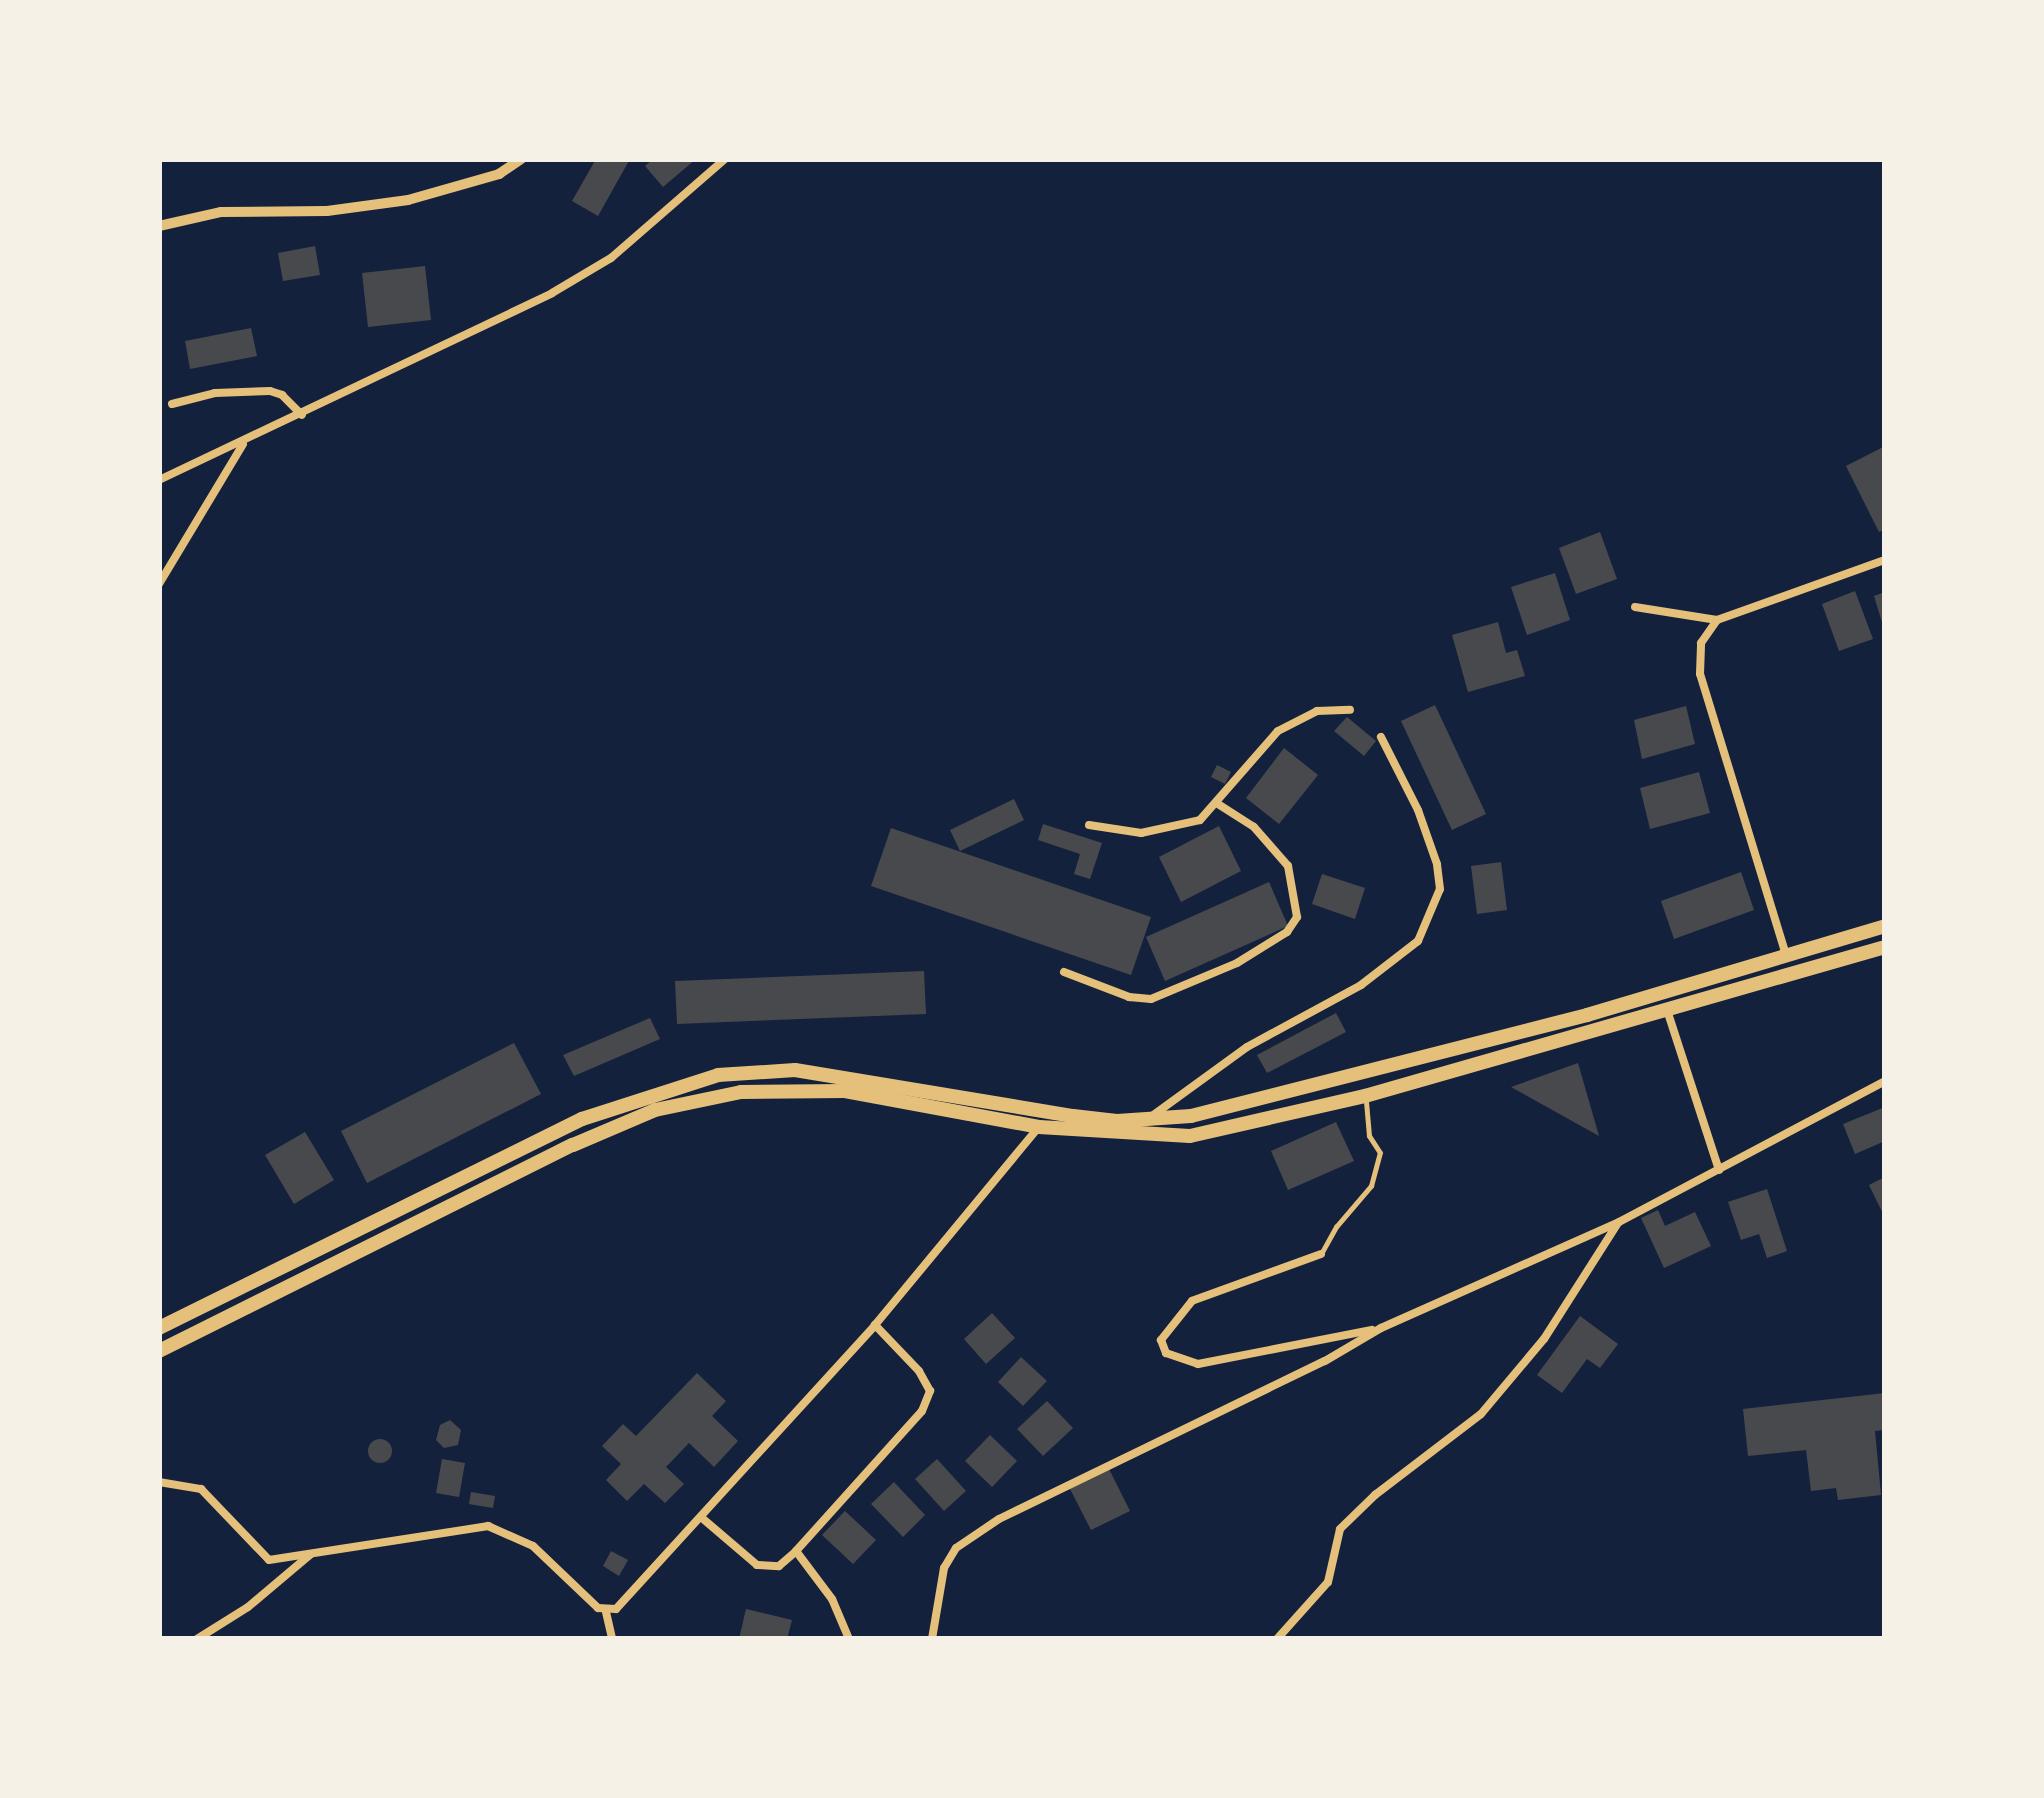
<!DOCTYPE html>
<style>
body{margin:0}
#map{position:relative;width:2044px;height:1798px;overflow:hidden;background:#14213d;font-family:Commissioner,sans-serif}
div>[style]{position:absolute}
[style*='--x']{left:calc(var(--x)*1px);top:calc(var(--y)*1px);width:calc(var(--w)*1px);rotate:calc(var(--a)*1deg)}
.building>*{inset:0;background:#48494c}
.round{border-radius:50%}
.service>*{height:4.5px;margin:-2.25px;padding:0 2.25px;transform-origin:2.25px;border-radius:2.25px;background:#e5c07b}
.minor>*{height:8px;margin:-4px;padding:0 4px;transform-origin:4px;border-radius:4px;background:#e5c07b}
.secondary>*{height:10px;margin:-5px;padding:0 5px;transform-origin:5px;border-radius:5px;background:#e5c07b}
.motorway>*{height:14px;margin:-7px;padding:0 7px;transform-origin:7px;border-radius:7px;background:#e5c07b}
span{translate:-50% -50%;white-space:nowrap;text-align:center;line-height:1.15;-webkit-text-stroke:10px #f6f1e7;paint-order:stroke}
.frame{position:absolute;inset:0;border:162px solid #f6f1e7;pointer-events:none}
</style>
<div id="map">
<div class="building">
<i style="clip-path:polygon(596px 159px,630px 159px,598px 216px,572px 201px)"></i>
<i style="clip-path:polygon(653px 159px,696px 159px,663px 187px,645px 166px)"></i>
<i style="clip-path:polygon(315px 246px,320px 275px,283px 281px,278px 253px)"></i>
<i style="clip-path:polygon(425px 266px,431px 320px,368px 327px,362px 273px)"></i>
<i style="clip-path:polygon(251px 328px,257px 356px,190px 369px,185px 341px)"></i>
<i style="clip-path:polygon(1885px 446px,1885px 529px,1879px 532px,1846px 466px)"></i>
<i style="clip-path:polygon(1600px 532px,1617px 579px,1576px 594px,1559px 548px)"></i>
<i style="clip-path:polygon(1555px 573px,1570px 620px,1527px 635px,1511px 587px)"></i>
<i style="clip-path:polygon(1855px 591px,1873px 639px,1839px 651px,1822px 604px)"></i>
<i style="clip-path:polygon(1885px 592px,1885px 629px,1884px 629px,1874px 596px)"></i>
<i style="clip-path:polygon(1498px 622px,1506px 653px,1517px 650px,1525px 676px,1468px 692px,1452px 635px)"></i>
<i style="clip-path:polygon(1435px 705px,1486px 814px,1452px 830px,1401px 721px)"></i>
<i style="clip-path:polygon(1686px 706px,1695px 744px,1642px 759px,1634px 720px)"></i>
<i style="clip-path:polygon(1347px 717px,1376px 741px,1364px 756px,1334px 731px)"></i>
<i style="clip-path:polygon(1284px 748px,1318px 775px,1279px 824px,1246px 798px)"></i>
<i style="clip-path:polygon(1217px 765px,1231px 772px,1225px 784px,1211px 777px)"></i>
<i style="clip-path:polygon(1699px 772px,1710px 813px,1650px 829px,1640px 788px)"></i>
<i style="clip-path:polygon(1014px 799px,1024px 820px,960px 851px,950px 830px)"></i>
<i style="clip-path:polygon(1043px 824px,1102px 843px,1090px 879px,1074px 874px,1080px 854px,1038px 840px)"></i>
<i style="clip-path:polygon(1219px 826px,1241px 871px,1181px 902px,1159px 857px)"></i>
<i style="clip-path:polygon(891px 828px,1151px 917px,1131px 975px,871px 886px)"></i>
<i style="clip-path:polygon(1501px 862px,1507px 910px,1477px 914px,1471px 866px)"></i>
<i style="clip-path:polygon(1741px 872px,1754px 910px,1674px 939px,1661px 901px)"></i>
<i style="clip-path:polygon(1322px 874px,1365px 888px,1355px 919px,1312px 904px)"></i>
<i style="clip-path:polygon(1269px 882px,1288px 926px,1165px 981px,1146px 937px)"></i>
<i style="clip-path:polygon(924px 971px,926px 1014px,677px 1024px,675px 981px)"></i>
<i style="clip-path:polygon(1336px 1013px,1346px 1032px,1267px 1073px,1257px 1055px)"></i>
<i style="clip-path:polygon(650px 1018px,660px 1039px,574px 1076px,563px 1055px)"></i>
<i style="clip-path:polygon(514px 1043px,541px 1094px,367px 1183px,341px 1131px)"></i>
<i style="clip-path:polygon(1578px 1063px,1599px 1136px,1511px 1087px)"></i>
<i style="clip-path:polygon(1885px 1107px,1885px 1141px,1855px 1154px,1843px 1124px)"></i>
<i style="clip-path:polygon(1336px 1122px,1354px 1161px,1288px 1190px,1271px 1151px)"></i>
<i style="clip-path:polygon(305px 1132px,334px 1180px,294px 1204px,265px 1155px)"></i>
<i style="clip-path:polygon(1885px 1177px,1885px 1218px,1869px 1185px)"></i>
<i style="clip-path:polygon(1767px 1189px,1787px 1251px,1767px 1258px,1759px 1234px,1741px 1240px,1728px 1202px)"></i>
<i style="clip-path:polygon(1658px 1210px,1665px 1226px,1695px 1212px,1711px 1246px,1664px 1268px,1641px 1218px)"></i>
<i style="clip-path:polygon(992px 1313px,1015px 1338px,986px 1364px,964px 1339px)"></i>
<i style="clip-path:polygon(1580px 1316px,1618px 1344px,1600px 1368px,1587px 1359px,1562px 1393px,1537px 1375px)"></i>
<i style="clip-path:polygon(1021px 1357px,1047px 1381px,1023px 1406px,998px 1382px)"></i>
<i style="clip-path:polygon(697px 1373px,726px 1401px,712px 1416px,738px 1441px,714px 1467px,689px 1443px,666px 1467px,684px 1484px,665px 1503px,644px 1484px,627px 1501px,606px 1480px,621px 1464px,602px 1446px,623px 1424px,636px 1436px)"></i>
<i style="clip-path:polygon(1885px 1393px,1885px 1430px,1875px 1431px,1881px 1495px,1838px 1500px,1836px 1488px,1811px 1491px,1806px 1450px,1748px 1456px,1743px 1409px)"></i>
<i style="clip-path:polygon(1047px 1401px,1073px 1428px,1043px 1456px,1017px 1429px)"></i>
<i style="clip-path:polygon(450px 1420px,461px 1430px,458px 1445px,444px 1448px,436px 1440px,440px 1425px)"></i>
<i style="clip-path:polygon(990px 1435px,1017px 1461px,992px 1487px,965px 1461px)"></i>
<i class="round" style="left:368px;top:1439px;width:24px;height:24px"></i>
<i style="clip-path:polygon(442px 1459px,465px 1463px,459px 1497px,436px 1493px)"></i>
<i style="clip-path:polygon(937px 1459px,966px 1491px,944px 1511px,915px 1479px)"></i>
<i style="clip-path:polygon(1108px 1467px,1130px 1511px,1091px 1530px,1069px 1487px)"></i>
<i style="clip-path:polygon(894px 1482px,925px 1515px,903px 1537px,871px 1504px)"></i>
<i style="clip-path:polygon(471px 1492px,495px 1496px,493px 1508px,469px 1504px)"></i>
<i style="clip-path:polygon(845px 1511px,876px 1540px,853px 1564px,822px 1535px)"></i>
<i style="clip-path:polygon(611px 1551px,628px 1560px,619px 1576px,603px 1566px)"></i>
<i style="clip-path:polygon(746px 1609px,792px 1620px,787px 1639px,739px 1639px)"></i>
</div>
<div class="service">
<i style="--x:1321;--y:1254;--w:31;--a:-61"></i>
<i style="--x:1336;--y:1227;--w:54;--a:-49.5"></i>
<i style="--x:1371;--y:1186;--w:34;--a:-75"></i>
<i style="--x:1380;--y:1153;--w:20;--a:-123"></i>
<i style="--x:1369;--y:1136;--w:35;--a:-95"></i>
</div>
<div class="minor">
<i style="--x:172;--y:404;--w:44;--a:-14.3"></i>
<i style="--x:215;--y:393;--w:55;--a:-2.1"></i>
<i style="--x:270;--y:391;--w:13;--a:18"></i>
<i style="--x:282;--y:395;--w:28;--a:45"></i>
<i style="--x:159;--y:480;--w:435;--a:-25.4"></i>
<i style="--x:552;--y:293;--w:69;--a:-30.7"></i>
<i style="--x:611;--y:258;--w:151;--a:-41"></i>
<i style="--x:159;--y:584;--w:163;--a:-59"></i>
<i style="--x:1635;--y:607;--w:83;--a:9"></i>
<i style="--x:1089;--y:825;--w:53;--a:8.7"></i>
<i style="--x:1141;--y:833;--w:60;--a:-12.4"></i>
<i style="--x:1200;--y:820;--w:118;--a:-48.8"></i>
<i style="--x:1278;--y:731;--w:44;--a:-27.1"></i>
<i style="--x:1317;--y:711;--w:33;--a:-2"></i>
<i style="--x:1786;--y:955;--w:294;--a:-107"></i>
<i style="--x:1700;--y:674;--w:31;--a:-88"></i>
<i style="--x:1701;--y:643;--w:28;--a:-55"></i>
<i style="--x:1717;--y:620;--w:178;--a:-19.7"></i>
<i style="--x:1064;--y:972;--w:70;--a:21"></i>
<i style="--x:1129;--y:997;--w:22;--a:5"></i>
<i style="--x:1151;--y:999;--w:93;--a:-22.7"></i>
<i style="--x:1237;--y:963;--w:59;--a:-31.8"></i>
<i style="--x:1287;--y:932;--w:18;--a:-56"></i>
<i style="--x:1297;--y:917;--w:52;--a:-100"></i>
<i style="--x:1288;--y:866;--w:52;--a:-131.1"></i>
<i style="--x:1254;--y:827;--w:43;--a:-147.4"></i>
<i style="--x:1668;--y:1013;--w:165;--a:72"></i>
<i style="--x:1152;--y:1116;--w:117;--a:-36"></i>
<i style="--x:1247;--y:1047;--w:130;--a:-28.5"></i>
<i style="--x:1361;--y:985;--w:72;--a:-37.7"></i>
<i style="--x:1418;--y:941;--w:56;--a:-67.1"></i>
<i style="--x:1440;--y:889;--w:25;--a:-97"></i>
<i style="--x:1437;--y:864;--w:57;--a:-109.4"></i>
<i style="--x:1418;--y:810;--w:82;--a:-116.9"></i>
<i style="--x:1321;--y:1254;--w:137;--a:160"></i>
<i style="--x:1192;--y:1301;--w:50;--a:128.5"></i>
<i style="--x:1161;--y:1340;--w:14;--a:69"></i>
<i style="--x:1166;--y:1353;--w:34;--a:19"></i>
<i style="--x:1198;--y:1364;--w:177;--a:-11.1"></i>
<i style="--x:159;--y:1482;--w:43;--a:9.5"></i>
<i style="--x:201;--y:1489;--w:98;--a:46.2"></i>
<i style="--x:269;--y:1560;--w:222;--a:-8.8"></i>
<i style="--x:488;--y:1526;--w:49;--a:24"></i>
<i style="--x:533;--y:1546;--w:90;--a:43.6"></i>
<i style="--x:598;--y:1608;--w:18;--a:3"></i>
<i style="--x:616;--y:1609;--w:384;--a:-47.6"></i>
<i style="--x:875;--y:1325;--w:254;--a:-50.4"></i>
<i style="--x:702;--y:1518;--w:72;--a:40.5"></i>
<i style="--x:757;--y:1565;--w:22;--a:3"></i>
<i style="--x:779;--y:1566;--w:23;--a:-41"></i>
<i style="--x:606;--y:1612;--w:28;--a:77"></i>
<i style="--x:197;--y:1639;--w:60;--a:-32.1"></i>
<i style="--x:248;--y:1607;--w:82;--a:-40.1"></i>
<i style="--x:849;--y:1639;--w:43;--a:-113"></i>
<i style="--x:832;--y:1599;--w:60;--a:-126.9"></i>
<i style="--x:796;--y:1551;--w:188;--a:-48"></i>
<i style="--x:922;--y:1411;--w:22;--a:-68"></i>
<i style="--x:930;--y:1391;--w:23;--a:-119"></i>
<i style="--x:919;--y:1371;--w:64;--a:-133.7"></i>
<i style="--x:932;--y:1639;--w:72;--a:-80.4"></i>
<i style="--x:944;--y:1568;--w:23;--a:-59"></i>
<i style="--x:956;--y:1548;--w:52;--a:-34"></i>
<i style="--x:999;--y:1519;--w:362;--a:-25.9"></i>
<i style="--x:1325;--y:1361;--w:65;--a:-30.5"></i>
<i style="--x:1381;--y:1328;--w:261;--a:-24"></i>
<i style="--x:1619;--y:1222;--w:301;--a:-27.9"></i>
<i style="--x:1277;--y:1639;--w:76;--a:-48.2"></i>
<i style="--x:1328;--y:1582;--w:54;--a:-77.2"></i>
<i style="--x:1340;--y:1529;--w:49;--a:-44.2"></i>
<i style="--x:1375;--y:1495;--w:133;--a:-37.4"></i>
<i style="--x:1481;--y:1414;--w:98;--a:-50"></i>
<i style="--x:1544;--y:1339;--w:138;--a:-57.5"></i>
</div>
<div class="secondary">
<i style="--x:159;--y:226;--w:64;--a:-12.7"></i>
<i style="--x:221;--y:212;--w:106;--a:-0.5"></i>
<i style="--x:327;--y:211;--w:82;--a:-7.7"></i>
<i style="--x:408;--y:200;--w:95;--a:-15.9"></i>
<i style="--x:499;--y:174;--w:27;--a:-34"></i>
</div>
<div class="motorway">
<i style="--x:159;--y:1328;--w:472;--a:-26.3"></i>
<i style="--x:582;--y:1119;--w:143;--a:-17.9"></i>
<i style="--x:718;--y:1075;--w:77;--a:-3.7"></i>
<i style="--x:795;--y:1070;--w:282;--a:9.4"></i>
<i style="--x:1073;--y:1116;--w:44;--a:6.5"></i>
<i style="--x:1117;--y:1121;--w:74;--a:-3.9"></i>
<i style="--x:1191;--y:1116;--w:409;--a:-14.3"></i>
<i style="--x:1587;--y:1015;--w:311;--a:-16.6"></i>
<i style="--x:159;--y:1351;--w:462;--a:-26.5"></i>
<i style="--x:573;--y:1145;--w:89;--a:-23.1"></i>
<i style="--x:655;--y:1110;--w:88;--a:-11.8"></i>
<i style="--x:741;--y:1092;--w:104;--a:-0.6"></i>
<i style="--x:845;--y:1091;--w:197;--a:10.5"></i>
<i style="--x:1039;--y:1127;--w:151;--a:3.4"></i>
<i style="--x:1190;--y:1136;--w:180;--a:-12.9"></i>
<i style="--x:1365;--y:1096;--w:541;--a:-15.99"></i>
</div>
<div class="frame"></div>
</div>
